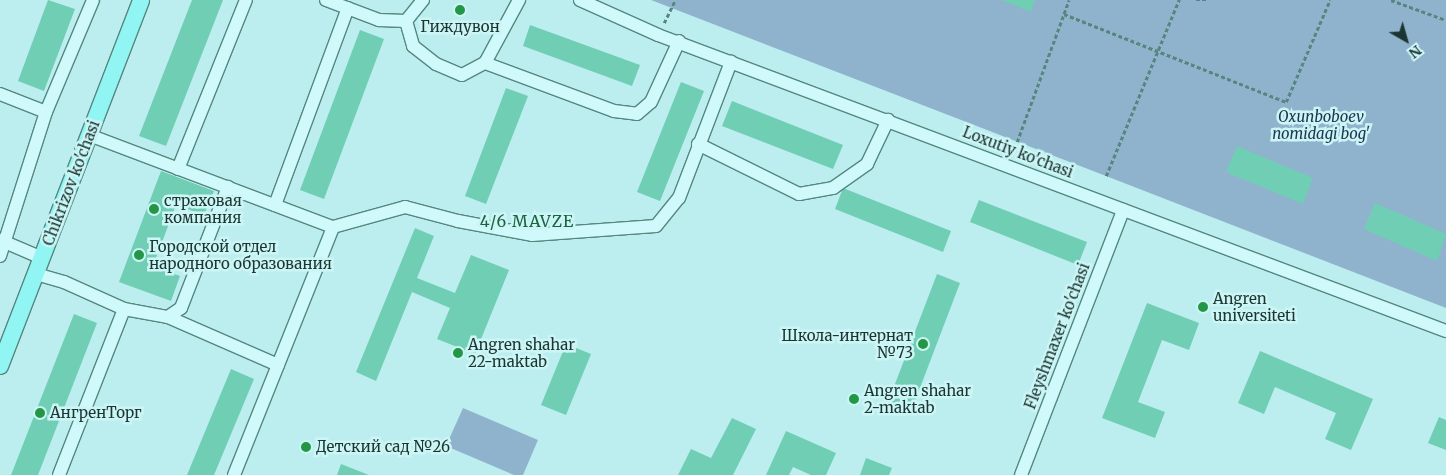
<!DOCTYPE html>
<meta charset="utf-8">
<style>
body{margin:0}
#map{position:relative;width:1446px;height:475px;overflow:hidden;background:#bceeef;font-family:Merriweather,serif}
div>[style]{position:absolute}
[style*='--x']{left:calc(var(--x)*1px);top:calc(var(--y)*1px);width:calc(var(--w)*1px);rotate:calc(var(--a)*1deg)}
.green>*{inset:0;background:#90b3cd}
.building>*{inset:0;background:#70ceb5}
.path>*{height:2.5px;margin-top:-1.25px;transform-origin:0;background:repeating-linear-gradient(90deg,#55877f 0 4px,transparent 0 6.5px)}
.roads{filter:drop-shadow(1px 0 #55877f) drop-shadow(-1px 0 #55877f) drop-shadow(0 1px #55877f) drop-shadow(0 -1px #55877f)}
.minor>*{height:12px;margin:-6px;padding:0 6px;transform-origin:6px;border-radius:6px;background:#cff9fa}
.major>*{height:16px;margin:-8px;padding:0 8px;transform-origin:8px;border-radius:8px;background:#91f5f4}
.dots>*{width:14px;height:14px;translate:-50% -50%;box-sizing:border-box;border:2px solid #ccf5f6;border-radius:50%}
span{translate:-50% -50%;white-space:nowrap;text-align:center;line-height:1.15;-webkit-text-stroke:5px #ccf5f6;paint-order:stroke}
.poi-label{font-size:15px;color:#1b3530}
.left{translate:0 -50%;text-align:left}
.right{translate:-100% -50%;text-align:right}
.park-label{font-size:15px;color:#213652;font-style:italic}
.street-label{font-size:15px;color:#1b3530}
.neighbourhood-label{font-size:16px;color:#19633f;letter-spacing:1px}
.north{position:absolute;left:1381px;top:15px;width:50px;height:50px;-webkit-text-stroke:4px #ccf5f6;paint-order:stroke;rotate:142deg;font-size:14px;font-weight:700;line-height:20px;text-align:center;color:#1b3530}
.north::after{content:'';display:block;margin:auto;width:18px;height:22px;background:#1b3530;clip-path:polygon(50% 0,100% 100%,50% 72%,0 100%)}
</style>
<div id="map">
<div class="green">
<i style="clip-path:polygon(651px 0,1446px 0,1446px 308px,1106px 176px)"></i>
<i style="clip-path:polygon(463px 408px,538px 440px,523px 475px,514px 475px,446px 446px)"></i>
</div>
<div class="building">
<i style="clip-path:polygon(48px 0,75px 9px,44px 91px,18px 81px)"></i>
<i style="clip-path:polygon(192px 0,223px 0,166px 146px,139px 136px)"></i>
<i style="clip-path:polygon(1001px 0,1035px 0,1031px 12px)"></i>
<i style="clip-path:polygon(530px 25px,640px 65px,632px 86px,523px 46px)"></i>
<i style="clip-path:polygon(360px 30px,384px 39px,324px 199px,300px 190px)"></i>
<i style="clip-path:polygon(681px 82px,704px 91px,660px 201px,637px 192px)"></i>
<i style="clip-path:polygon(506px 88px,528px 96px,486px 204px,465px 196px)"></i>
<i style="clip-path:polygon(732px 101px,843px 145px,833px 169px,722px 126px)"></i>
<i style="clip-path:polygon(1237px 146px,1313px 178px,1303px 204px,1226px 172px)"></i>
<i style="clip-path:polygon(161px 171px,214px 191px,204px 215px,176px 205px,153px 266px,180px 276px,171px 301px,119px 282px)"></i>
<i style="clip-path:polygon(843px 188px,951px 231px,943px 252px,835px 209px)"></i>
<i style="clip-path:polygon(979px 200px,1087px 242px,1078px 265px,970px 222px)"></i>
<i style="clip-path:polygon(1375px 203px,1446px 234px,1437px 261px,1364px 229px)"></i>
<i style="clip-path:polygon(415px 228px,434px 236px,417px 278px,455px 293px,471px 255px,509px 270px,475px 354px,437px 339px,450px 308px,412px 292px,376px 381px,356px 372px)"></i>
<i style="clip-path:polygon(937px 274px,960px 283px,910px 414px,887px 405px)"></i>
<i style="clip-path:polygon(1147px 303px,1199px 323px,1189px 350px,1162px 340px,1138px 402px,1165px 412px,1155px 438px,1102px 418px)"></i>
<i style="clip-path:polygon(74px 314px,97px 323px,38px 475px,11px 475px)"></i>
<i style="clip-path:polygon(566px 344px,591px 354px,566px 415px,541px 405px)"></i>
<i style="clip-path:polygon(1260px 351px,1373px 399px,1351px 450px,1325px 439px,1336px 413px,1275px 387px,1264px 414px,1238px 403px)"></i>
<i style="clip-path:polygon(231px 369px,254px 379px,214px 475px,187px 475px)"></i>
<i style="clip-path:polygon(1439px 417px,1446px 420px,1446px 450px,1428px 443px)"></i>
<i style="clip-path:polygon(732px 418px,756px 429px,733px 475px,678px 475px,691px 449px,711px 458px)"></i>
<i style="clip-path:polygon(786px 431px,836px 453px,826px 475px,811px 475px,793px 467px,789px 475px,766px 475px)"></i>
<i style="clip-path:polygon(866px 458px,892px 468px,889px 475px,860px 475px)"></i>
<i style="clip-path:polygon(341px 464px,369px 475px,337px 475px)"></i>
</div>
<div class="path">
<i style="--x:1196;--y:0;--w:10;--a:0"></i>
<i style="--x:1391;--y:0;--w:59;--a:20"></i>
<i style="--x:1064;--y:14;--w:239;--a:21.6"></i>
<i style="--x:1286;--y:102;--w:111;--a:-66.7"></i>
<i style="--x:664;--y:23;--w:25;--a:-64"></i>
<i style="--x:1017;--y:142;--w:151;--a:-69.9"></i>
<i style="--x:1106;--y:176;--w:191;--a:-67.5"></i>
</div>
<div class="roads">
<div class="minor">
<i style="--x:326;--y:0;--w:57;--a:20.7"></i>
<i style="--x:379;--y:20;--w:27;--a:2"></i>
<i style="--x:406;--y:21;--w:27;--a:-51"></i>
<i style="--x:580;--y:0;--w:85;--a:24.2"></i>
<i style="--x:658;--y:35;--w:842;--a:20.59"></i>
<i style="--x:406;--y:21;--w:26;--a:74"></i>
<i style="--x:413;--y:46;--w:29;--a:38"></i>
<i style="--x:436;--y:64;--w:28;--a:23"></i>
<i style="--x:462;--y:75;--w:26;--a:-28"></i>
<i style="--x:485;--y:63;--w:72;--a:-61.6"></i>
<i style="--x:485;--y:63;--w:138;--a:20.4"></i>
<i style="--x:614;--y:111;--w:23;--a:7"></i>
<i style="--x:637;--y:114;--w:18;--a:-41"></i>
<i style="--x:651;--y:102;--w:67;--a:-65.3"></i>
<i style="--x:0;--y:94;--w:49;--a:21.4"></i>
<i style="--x:89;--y:135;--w:261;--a:20.7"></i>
<i style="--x:333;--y:227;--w:75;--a:-15.5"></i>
<i style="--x:405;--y:207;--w:55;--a:14.8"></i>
<i style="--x:458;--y:221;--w:75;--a:10.7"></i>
<i style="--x:532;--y:235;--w:124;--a:-4.2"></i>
<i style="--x:656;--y:226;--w:36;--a:-51"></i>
<i style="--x:679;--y:198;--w:146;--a:-69.1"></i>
<i style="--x:698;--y:144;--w:113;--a:26.3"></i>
<i style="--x:799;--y:194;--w:35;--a:-10"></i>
<i style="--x:833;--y:188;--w:42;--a:-35.2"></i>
<i style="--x:867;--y:164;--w:49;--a:-64.5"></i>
<i style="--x:178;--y:169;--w:182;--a:-68.1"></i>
<i style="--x:275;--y:205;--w:210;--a:-69.7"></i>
<i style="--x:0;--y:240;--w:46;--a:23.2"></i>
<i style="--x:0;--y:256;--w:151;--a:-72.3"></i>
<i style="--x:46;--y:112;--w:121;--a:-67.2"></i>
<i style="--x:36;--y:274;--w:29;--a:16"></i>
<i style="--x:64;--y:282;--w:66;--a:24.2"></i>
<i style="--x:124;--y:309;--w:45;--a:10.3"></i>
<i style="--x:168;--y:317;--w:16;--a:-35"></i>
<i style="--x:181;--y:308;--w:130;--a:-68.8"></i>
<i style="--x:168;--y:317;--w:120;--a:23.6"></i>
<i style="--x:59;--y:475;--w:178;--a:-68.6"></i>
<i style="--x:234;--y:475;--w:267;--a:-68.2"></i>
<i style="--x:1021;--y:475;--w:284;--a:-68.9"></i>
</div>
<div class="major">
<i style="--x:0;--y:366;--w:392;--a:-68.9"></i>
</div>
</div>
<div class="dots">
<i style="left:460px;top:10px;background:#249747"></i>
<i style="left:154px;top:209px;background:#249747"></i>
<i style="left:139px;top:255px;background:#249747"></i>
<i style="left:1203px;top:307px;background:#249747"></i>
<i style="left:923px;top:344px;background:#249747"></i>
<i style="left:458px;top:353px;background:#249747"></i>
<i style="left:854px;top:399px;background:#249747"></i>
<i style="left:40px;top:413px;background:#249747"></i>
<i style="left:306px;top:447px;background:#249747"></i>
</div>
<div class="poi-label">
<span style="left:460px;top:27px">Гиждувон</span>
<span class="left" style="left:164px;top:209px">страховая<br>компания</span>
<span class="left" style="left:149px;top:255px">Городской отдел<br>народного образования</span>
<span class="left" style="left:1213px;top:307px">Angren<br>universiteti</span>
<span class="right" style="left:913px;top:344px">Школа-интернат<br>№73</span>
<span class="left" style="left:468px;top:353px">Angren shahar<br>22-maktab</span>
<span class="left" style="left:864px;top:399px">Angren shahar<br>2-maktab</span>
<span class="left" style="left:50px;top:413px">АнгренТорг</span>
<span class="left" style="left:316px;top:447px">Детский сад №26</span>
</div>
<div class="park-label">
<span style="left:1321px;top:125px">Oxunboboev<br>nomidagi bog'</span>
</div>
<div class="street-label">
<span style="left:1018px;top:152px;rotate:21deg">Loxutiy ko'chasi</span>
<span style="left:71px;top:183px;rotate:-69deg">Chikrizov ko'chasi</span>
<span style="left:1057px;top:336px;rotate:-69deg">Fleyshmaxer ko'chasi</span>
</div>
<div class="neighbourhood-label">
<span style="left:527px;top:221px">4/6 MAVZE</span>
</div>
<div class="north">N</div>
</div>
